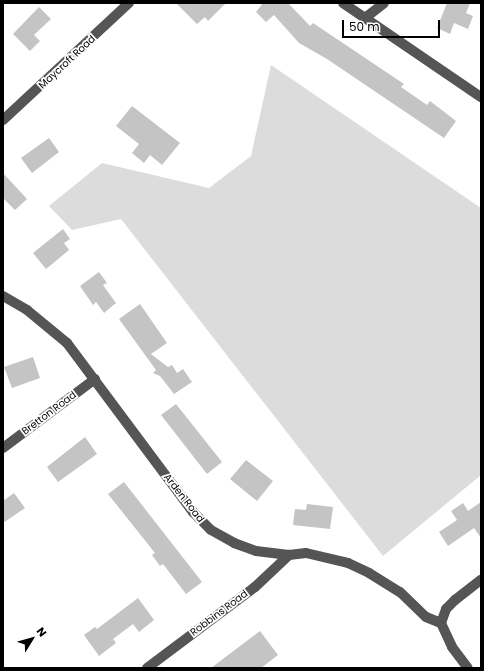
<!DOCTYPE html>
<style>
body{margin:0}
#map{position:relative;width:484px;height:671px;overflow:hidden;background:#fff;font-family:Poppins,sans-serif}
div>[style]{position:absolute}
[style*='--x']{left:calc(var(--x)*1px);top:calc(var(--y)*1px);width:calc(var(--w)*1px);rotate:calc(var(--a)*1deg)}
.green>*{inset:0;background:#dcdcdc}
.building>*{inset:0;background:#c4c4c4}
.minor>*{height:10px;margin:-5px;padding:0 5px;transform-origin:5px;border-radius:5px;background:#555}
span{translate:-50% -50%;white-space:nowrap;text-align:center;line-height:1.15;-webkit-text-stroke:3.5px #fff;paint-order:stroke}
.street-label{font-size:10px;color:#000}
.frame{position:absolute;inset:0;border:4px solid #000;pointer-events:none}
.north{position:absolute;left:12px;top:619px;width:40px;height:40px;-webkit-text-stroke:3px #fff;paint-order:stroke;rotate:53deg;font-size:11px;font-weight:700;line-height:16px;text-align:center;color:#000}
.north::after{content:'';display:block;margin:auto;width:14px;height:18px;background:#000;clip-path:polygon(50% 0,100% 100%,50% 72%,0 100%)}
.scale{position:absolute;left:342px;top:20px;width:98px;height:18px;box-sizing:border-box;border:2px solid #000;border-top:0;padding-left:5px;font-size:12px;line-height:14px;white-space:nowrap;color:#000;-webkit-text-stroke:3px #fff;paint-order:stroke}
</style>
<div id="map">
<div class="green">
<i style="clip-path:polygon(271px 65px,481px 208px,481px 475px,383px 556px,121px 219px,72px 230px,49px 206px,102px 163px,209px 188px,251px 156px)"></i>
</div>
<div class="building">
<i style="clip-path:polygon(176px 3px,226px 3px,208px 21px,205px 17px,197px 24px)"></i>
<i style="clip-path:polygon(263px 3px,288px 3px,310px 26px,313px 23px,404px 84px,401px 87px,427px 105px,430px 101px,456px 121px,444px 138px,327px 59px,299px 43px,274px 15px,266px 22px,256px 12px)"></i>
<i style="clip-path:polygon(447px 3px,470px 3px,466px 13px,473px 16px,468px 29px,454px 23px,450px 34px,437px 28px)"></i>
<i style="clip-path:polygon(39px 7px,51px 19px,34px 35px,40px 41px,30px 51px,13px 34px)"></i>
<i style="clip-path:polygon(132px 106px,180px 143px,162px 165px,150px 155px,144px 163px,132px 153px,139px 144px,116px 126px)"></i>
<i style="clip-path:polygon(49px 138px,59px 152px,32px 173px,21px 158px)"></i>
<i style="clip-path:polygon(3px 173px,27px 199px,15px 210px,3px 198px)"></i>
<i style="clip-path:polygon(63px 229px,70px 239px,64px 243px,69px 250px,46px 269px,33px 253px)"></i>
<i style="clip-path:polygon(99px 272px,107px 283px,103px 285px,116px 303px,104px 313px,96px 302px,93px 305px,80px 286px)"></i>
<i style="clip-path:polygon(140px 304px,167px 343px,151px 354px,168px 367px,172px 365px,177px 373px,183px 369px,192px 382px,174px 394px,160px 376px,153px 373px,156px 370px,119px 319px)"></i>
<i style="clip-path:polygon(33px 357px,40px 378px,12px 388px,4px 367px)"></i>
<i style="clip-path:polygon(176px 404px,222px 462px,207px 474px,161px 415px)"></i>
<i style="clip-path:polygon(85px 437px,97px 454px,58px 482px,47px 467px)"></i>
<i style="clip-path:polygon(246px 460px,273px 481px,257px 501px,230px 479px)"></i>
<i style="clip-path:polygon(124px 482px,202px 582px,186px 594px,163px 564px,160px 566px,152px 555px,155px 553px,108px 494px)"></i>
<i style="clip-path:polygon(14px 493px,25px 508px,3px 523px,3px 501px)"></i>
<i style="clip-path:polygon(481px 502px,481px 538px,474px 528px,448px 546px,439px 532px,457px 520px,451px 511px,463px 503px,468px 511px)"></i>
<i style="clip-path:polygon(307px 504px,333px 507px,330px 529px,293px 525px,295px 509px,306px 510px)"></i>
<i style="clip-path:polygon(138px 598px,154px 620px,139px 632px,133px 624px,113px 639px,116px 643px,99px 656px,84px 635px,95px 627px,97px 629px)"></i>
<i style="clip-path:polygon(260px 631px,278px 655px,261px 668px,211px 668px)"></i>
</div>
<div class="minor">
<i style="--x:343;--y:3;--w:167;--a:34.3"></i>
<i style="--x:365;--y:18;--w:24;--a:-38"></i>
<i style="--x:3;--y:120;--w:172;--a:-42.9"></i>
<i style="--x:3;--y:296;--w:28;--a:30"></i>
<i style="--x:27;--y:310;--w:52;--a:39.5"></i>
<i style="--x:67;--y:343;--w:211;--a:53.3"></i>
<i style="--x:193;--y:512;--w:25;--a:45"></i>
<i style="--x:211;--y:530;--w:26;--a:29"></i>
<i style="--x:234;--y:543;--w:23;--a:20"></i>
<i style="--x:256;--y:551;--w:33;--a:7"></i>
<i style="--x:289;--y:555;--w:17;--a:-7"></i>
<i style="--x:306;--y:553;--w:43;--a:13.4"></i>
<i style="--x:348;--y:563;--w:23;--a:25"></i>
<i style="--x:369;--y:573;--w:36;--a:32"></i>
<i style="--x:400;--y:592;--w:36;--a:44"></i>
<i style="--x:426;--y:617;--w:16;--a:22"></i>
<i style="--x:3;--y:448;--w:115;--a:-36.9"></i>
<i style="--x:441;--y:623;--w:15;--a:-70"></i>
<i style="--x:446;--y:609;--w:13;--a:-45"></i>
<i style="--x:455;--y:600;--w:33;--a:-38"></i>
<i style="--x:441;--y:623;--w:26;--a:65"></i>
<i style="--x:452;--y:647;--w:26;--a:53"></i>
<i style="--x:147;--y:668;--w:135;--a:-36.9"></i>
<i style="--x:255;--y:587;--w:47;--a:-43.3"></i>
</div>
<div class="street-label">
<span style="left:67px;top:62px;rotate:-43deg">Maycroft Road</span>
<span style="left:49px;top:413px;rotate:-37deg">Bretton Road</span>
<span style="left:184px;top:498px;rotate:52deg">Arden Road</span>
<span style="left:219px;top:613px;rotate:-37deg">Robbins Road</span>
</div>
<div class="frame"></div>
<div class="north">N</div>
<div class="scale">50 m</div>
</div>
